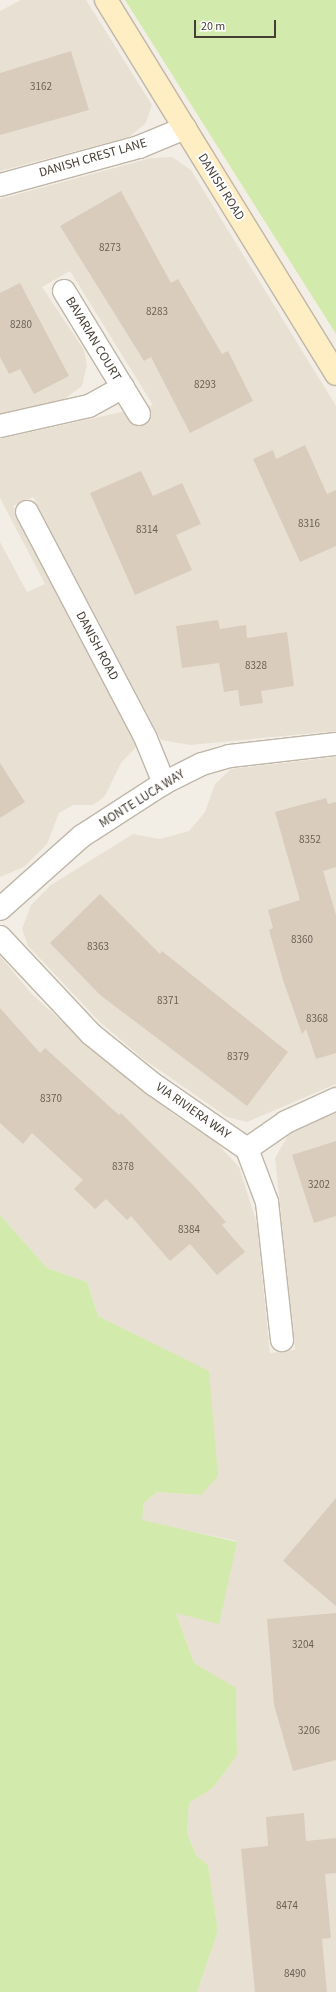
<!DOCTYPE html>
<style>
body{margin:0}
#map{position:relative;width:336px;height:1992px;overflow:hidden;background:#f3eee5;font-family:"Source Sans 3",sans-serif}
div>[style]{position:absolute}
[style*='--x']{left:calc(var(--x)*1px);top:calc(var(--y)*1px);width:calc(var(--w)*1px);rotate:calc(var(--a)*1deg)}
.residential>*{inset:0;background:#e8e0d3}
.green>*{inset:0;background:#d2eaac}
.building>*{inset:0;background:#d9ccbd}
.roads{filter:drop-shadow(1px 0 #bfb6a8) drop-shadow(-1px 0 #bfb6a8) drop-shadow(0 1px #bfb6a8) drop-shadow(0 -1px #bfb6a8)}
.street>*{height:22px;margin:-11px;padding:0 11px;transform-origin:11px;border-radius:11px;background:#fff}
.secondary>*{height:22px;margin:-11px;padding:0 11px;transform-origin:11px;border-radius:11px;background:#ffedc4}
span{translate:-50% -50%;white-space:nowrap;text-align:center;line-height:1.15;-webkit-text-stroke:4px #fff;paint-order:stroke}
.number-label{font-size:11px;color:#6b6257}
.number-label span{-webkit-text-stroke-width:0}
.street-label{font-size:13px;color:#463e35}
.scale{position:absolute;left:194px;top:20px;width:82px;height:18px;box-sizing:border-box;border:2px solid #463e35;border-top:0;padding-left:5px;font-size:12px;line-height:14px;white-space:nowrap;color:#463e35;-webkit-text-stroke:3px #fff;paint-order:stroke}
</style>
<div id="map">
<div class="residential">
<i style="clip-path:polygon(21px 0,86px 0,152px 105px,146px 123px,129px 137px,0 171px,0 11px)"></i>
<i style="clip-path:polygon(172px 157px,191px 170px,336px 406px,336px 731px,190px 745px,161px 740px,33px 497px,13px 506px,139px 744px,121px 763px,105px 796px,93px 805px,73px 805px,59px 813px,47px 844px,24px 867px,0 877px,0 542px,27px 592px,45px 584px,0 498px,0 439px,153px 405px,70px 271px,42px 287px,84px 350px,87px 366px,82px 386px,63px 400px,0 414px,0 199px,151px 158px)"></i>
<i style="clip-path:polygon(336px 757px,336px 1084px,247px 1122px,227px 1117px,142px 1058px,100px 1022px,28px 946px,22px 929px,31px 905px,51px 885px,133px 834px,160px 839px,189px 831px,205px 812px,215px 784px,231px 769px)"></i>
<i style="clip-path:polygon(0 956px,32px 994px,96px 1053px,176px 1116px,215px 1141px,239px 1167px,257px 1224px,270px 1353px,295px 1350px,275px 1158px,290px 1132px,336px 1111px,336px 1992px,197px 1992px,218px 1931px,208px 1865px,196px 1855px,187px 1833px,189px 1803px,213px 1788px,237px 1755px,236px 1689px,194px 1663px,176px 1613px,237px 1541px,142px 1521px,144px 1503px,157px 1492px,201px 1495px,209px 1372px,98px 1316px,87px 1282px,47px 1268px,0 1215px)"></i>
</div>
<div class="green">
<i style="clip-path:polygon(125px 0,336px 0,336px 334px)"></i>
<i style="clip-path:polygon(0 1215px,47px 1268px,87px 1282px,98px 1316px,209px 1371px,218px 1476px,201px 1495px,157px 1492px,144px 1503px,142px 1520px,237px 1542px,219px 1624px,176px 1613px,194px 1663px,236px 1688px,237px 1755px,213px 1788px,189px 1803px,187px 1833px,196px 1855px,208px 1865px,218px 1931px,197px 1992px,0 1992px)"></i>
</div>
<div class="building">
<i style="clip-path:polygon(71px 51px,89px 110px,0 135px,0 73px)"></i>
<i style="clip-path:polygon(121px 191px,171px 283px,178px 279px,222px 354px,228px 351px,253px 401px,190px 433px,151px 357px,144px 361px,60px 226px)"></i>
<i style="clip-path:polygon(20px 283px,69px 376px,34px 394px,20px 369px,9px 374px,0 357px,0 293px)"></i>
<i style="clip-path:polygon(305px 445px,327px 494px,336px 490px,336px 546px,300px 562px,253px 459px,273px 450px,276px 459px)"></i>
<i style="clip-path:polygon(141px 471px,153px 496px,182px 483px,201px 524px,176px 535px,192px 570px,135px 595px,90px 493px)"></i>
<i style="clip-path:polygon(218px 620px,220px 629px,246px 625px,247px 638px,287px 632px,294px 686px,261px 691px,263px 703px,240px 706px,238px 690px,224px 692px,219px 663px,182px 668px,176px 626px)"></i>
<i style="clip-path:polygon(0 763px,25px 802px,0 818px)"></i>
<i style="clip-path:polygon(326px 798px,328px 804px,336px 802px,336px 867px,323px 871px,336px 915px,336px 1053px,316px 1059px,306px 1029px,302px 1034px,283px 980px,269px 930px,273px 928px,268px 910px,300px 900px,275px 812px)"></i>
<i style="clip-path:polygon(100px 894px,160px 954px,162px 951px,288px 1052px,247px 1106px,100px 995px,50px 943px)"></i>
<i style="clip-path:polygon(0 1008px,40px 1053px,45px 1048px,119px 1115px,121px 1113px,192px 1184px,226px 1222px,222px 1225px,245px 1252px,217px 1275px,190px 1244px,170px 1261px,131px 1216px,127px 1220px,106px 1199px,95px 1209px,74px 1189px,83px 1180px,32px 1133px,23px 1144px,0 1123px)"></i>
<i style="clip-path:polygon(336px 1141px,336px 1216px,314px 1223px,292px 1155px)"></i>
<i style="clip-path:polygon(336px 1498px,336px 1606px,283px 1561px)"></i>
<i style="clip-path:polygon(336px 1613px,336px 1760px,293px 1771px,274px 1705px,267px 1619px)"></i>
<i style="clip-path:polygon(304px 1813px,306px 1841px,336px 1838px,336px 1873px,325px 1874px,331px 1938px,322px 1939px,327px 1992px,255px 1992px,241px 1849px,268px 1846px,266px 1817px)"></i>
</div>
<div class="roads">
<div class="street">
<i style="--x:0;--y:185;--w:144;--a:-15.3"></i>
<i style="--x:139;--y:147;--w:50;--a:-22.4"></i>
<i style="--x:64;--y:291;--w:144;--a:58.6"></i>
<i style="--x:0;--y:426;--w:91;--a:-12.7"></i>
<i style="--x:89;--y:406;--w:39;--a:-29"></i>
<i style="--x:27;--y:512;--w:256;--a:62.3"></i>
<i style="--x:146;--y:739;--w:48;--a:67.8"></i>
<i style="--x:0;--y:909;--w:110;--a:-41.7"></i>
<i style="--x:82;--y:836;--w:98;--a:-32.9"></i>
<i style="--x:164;--y:783;--w:42;--a:-26.6"></i>
<i style="--x:202;--y:764;--w:29;--a:-16"></i>
<i style="--x:230;--y:756;--w:107;--a:-6.5"></i>
<i style="--x:0;--y:937;--w:133;--a:46.8"></i>
<i style="--x:91;--y:1034;--w:80;--a:38.9"></i>
<i style="--x:153;--y:1084;--w:114;--a:34.7"></i>
<i style="--x:247;--y:1149;--w:57;--a:69.3"></i>
<i style="--x:267;--y:1202;--w:139;--a:83.8"></i>
<i style="--x:247;--y:1149;--w:47;--a:-34.7"></i>
<i style="--x:286;--y:1122;--w:55;--a:-24.7"></i>
</div>
<div class="secondary">
<i style="--x:106;--y:0;--w:439;--a:58.4"></i>
</div>
</div>
<div class="number-label">
<span style="left:41px;top:87px">3162</span>
<span style="left:110px;top:248px">8273</span>
<span style="left:157px;top:312px">8283</span>
<span style="left:21px;top:325px">8280</span>
<span style="left:205px;top:385px">8293</span>
<span style="left:309px;top:524px">8316</span>
<span style="left:147px;top:530px">8314</span>
<span style="left:256px;top:666px">8328</span>
<span style="left:310px;top:840px">8352</span>
<span style="left:302px;top:940px">8360</span>
<span style="left:98px;top:947px">8363</span>
<span style="left:168px;top:1001px">8371</span>
<span style="left:317px;top:1019px">8368</span>
<span style="left:238px;top:1057px">8379</span>
<span style="left:51px;top:1099px">8370</span>
<span style="left:123px;top:1167px">8378</span>
<span style="left:319px;top:1185px">3202</span>
<span style="left:189px;top:1230px">8384</span>
<span style="left:303px;top:1645px">3204</span>
<span style="left:309px;top:1731px">3206</span>
<span style="left:287px;top:1906px">8474</span>
<span style="left:295px;top:1974px">8490</span>
</div>
<div class="street-label">
<span style="left:93px;top:158px;rotate:-16deg">DANISH CREST LANE</span>
<span style="left:221px;top:187px;rotate:58deg">DANISH ROAD</span>
<span style="left:93px;top:339px;rotate:59deg">BAVARIAN COURT</span>
<span style="left:97px;top:646px;rotate:62deg">DANISH ROAD</span>
<span style="left:142px;top:799px;rotate:-32deg">MONTE LUCA WAY</span>
<span style="left:193px;top:1111px;rotate:35deg">VIA RIVIERA WAY</span>
</div>
<div class="scale">20 m</div>
</div>
